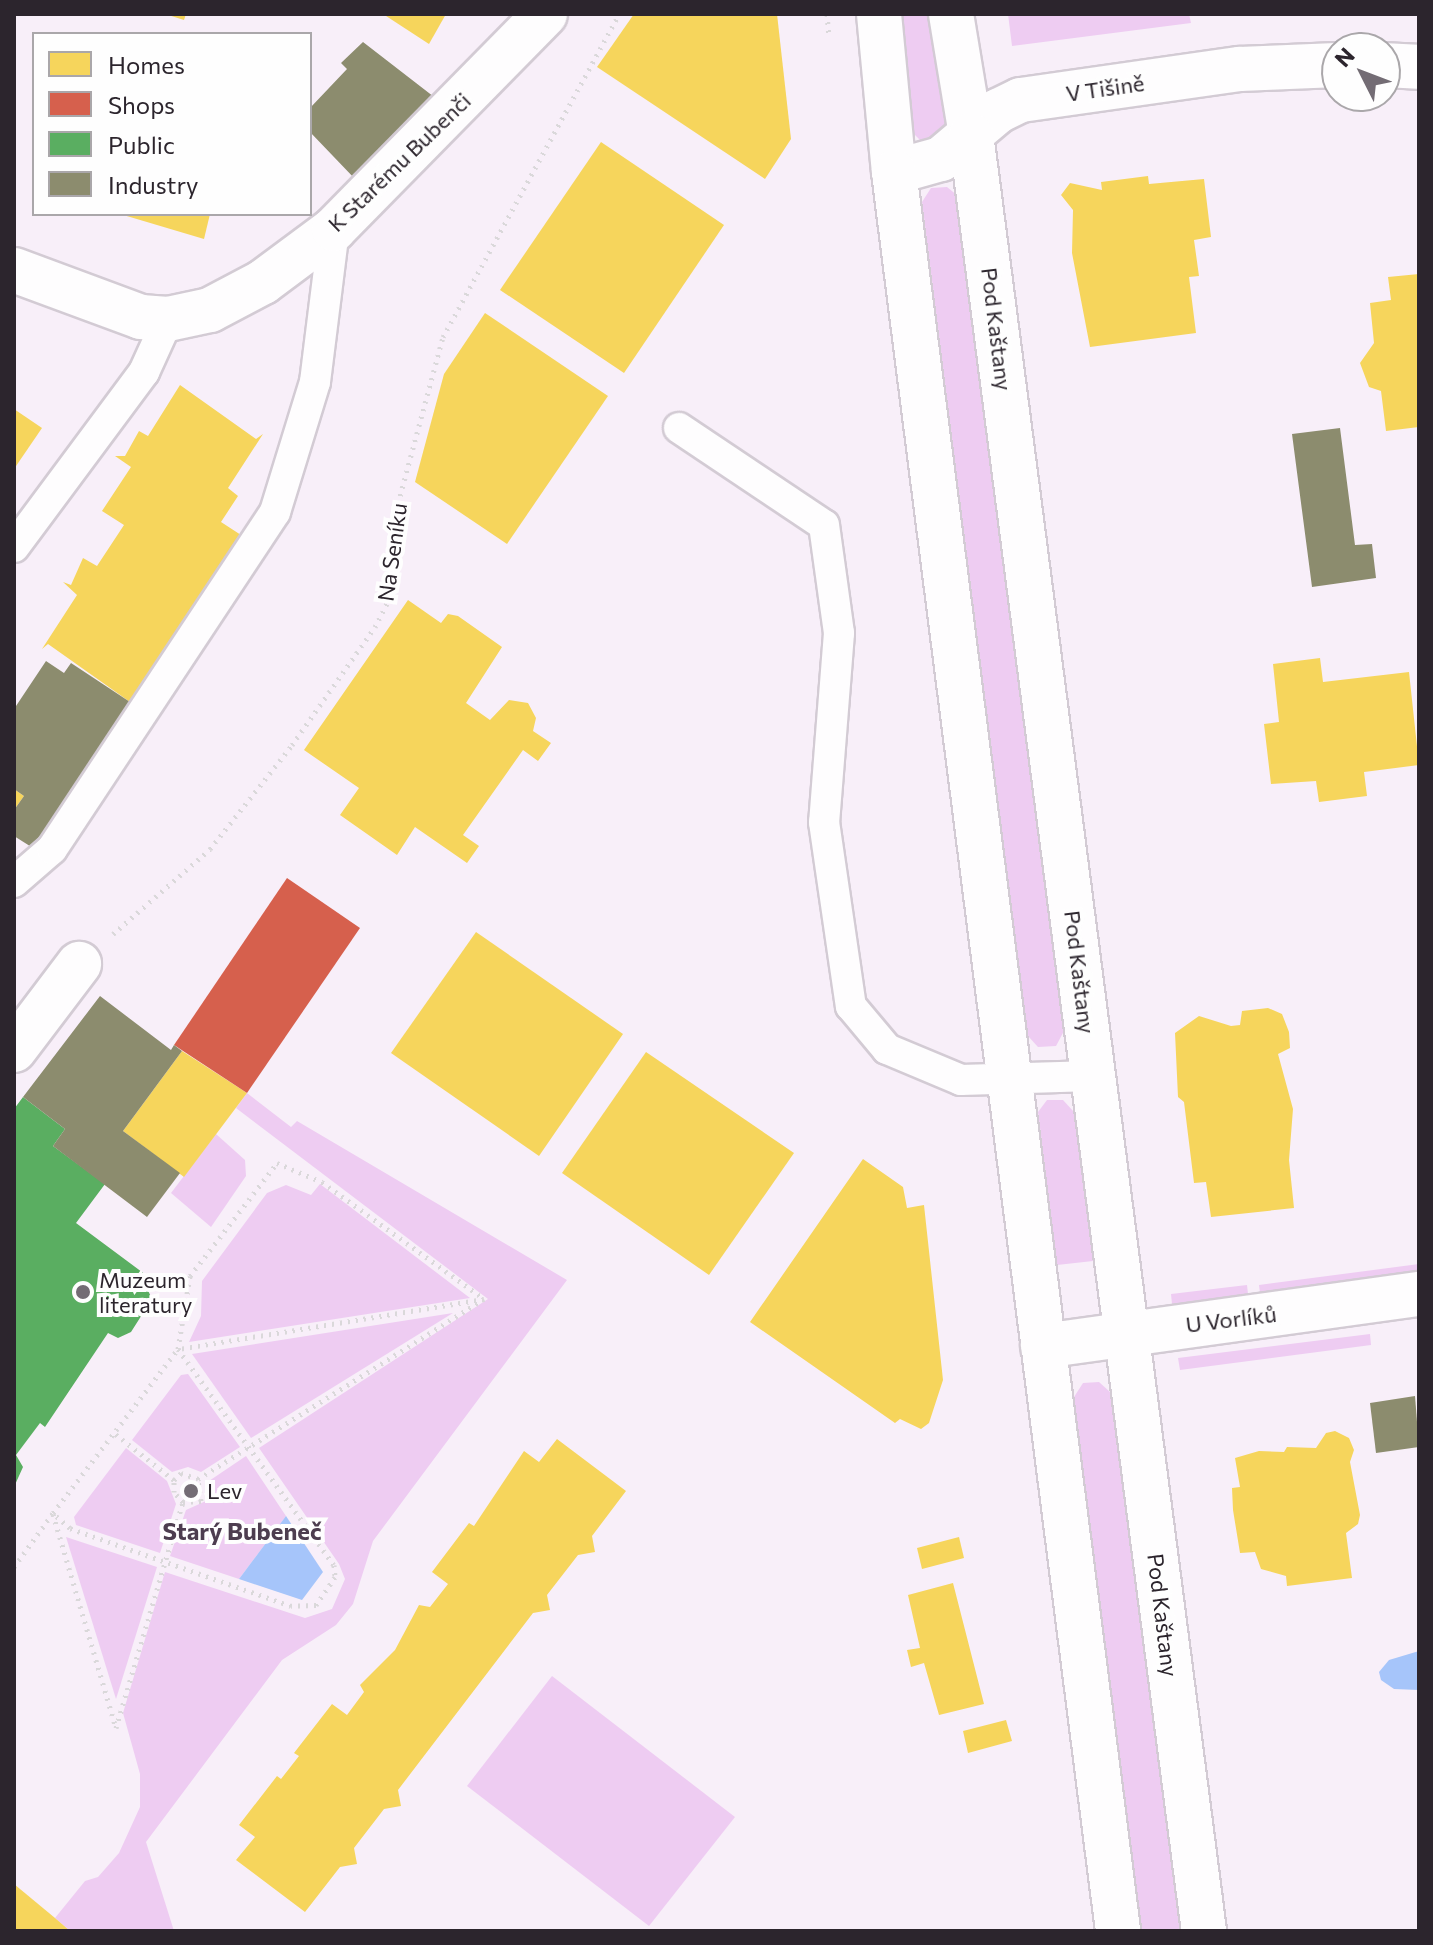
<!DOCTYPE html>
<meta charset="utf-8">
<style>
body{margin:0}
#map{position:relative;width:1433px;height:1945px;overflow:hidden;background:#f8eff9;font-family:Commissioner,sans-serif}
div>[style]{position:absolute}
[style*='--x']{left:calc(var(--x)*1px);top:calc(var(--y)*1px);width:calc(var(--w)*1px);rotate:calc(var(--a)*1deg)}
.green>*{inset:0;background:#eeccf2}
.water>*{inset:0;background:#a6c5fa}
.homes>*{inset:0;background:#f6d55c}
.shops>*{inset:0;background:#d6604d}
.public>*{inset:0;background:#5aae61}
.industry>*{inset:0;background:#8c8c6e}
.path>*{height:5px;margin-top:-2.5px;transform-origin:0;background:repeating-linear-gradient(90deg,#dad8da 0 2px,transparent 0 8px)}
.roads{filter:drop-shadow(2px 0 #d3cbd4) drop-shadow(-2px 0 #d3cbd4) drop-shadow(0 2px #d3cbd4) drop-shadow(0 -2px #d3cbd4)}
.lane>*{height:30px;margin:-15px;padding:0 15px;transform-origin:15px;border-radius:15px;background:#fefdfe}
.street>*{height:44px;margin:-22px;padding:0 22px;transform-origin:22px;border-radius:22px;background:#fefdfe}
.secondary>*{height:44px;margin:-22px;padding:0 22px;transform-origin:22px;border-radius:22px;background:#fefdfe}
.dots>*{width:22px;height:22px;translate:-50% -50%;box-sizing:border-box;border:4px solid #fefefe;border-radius:50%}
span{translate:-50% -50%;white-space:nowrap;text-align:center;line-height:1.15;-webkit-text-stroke:8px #fefefe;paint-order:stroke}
.street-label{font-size:22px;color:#2c252d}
.poi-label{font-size:22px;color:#2c252d}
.left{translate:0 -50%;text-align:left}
.neighbourhood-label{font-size:24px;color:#4d3d4f;font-weight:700}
.frame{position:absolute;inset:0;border:16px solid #2c252d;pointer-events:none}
.legend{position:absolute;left:32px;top:32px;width:280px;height:184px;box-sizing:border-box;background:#fefefe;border:2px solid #aaa7aa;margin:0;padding:10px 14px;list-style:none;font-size:24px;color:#2c252d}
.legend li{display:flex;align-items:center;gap:16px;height:40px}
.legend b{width:40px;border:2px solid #aaa7aa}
.north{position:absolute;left:1321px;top:32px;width:80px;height:80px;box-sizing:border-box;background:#fefefe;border:2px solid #aaa7aa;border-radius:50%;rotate:312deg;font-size:22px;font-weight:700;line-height:32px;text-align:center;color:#2c252d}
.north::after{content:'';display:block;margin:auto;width:28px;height:36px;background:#736c74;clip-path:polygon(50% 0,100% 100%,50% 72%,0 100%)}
</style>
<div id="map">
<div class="green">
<i style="clip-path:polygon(899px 14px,934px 14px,948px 127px,941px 141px,923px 143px,911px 131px)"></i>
<i style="clip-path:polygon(1008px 14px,1189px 14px,1191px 23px,1012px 46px)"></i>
<i style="clip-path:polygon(947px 187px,958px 196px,1064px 1031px,1056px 1046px,1038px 1047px,1028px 1036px,922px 202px,931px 188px)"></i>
<i style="clip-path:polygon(247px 1093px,291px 1127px,297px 1121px,567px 1280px,373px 1541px,353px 1604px,336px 1625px,282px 1660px,146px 1842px,174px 1931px,70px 1931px,55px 1918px,85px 1881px,98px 1877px,119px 1853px,140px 1807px,140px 1774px,123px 1713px,165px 1572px,305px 1618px,332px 1609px,345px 1579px,339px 1564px,259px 1448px,488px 1299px,236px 1108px)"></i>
<i style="clip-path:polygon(1047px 1100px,1063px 1100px,1074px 1112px,1093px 1261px,1057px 1265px,1038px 1112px)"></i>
<i style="clip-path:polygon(216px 1134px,245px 1160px,246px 1176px,211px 1227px,171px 1193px)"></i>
<i style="clip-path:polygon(320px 1184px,470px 1298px,189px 1342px,201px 1316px,202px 1281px,267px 1193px,286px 1185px,311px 1195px)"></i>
<i style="clip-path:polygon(1419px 1264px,1419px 1273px,1260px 1293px,1259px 1285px)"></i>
<i style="clip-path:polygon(1247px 1285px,1248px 1294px,1172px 1304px,1171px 1294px)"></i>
<i style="clip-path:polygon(453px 1313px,251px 1438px,192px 1354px)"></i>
<i style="clip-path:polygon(1370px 1334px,1371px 1345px,1180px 1370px,1178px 1358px)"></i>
<i style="clip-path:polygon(188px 1374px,240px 1447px,201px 1472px,188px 1467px,172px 1472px,132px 1440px,181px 1375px)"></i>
<i style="clip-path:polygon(1099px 1382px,1110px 1392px,1180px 1931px,1142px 1931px,1074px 1397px,1083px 1383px)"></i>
<i style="clip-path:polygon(126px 1448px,167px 1481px,176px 1504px,160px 1553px,76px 1525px,74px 1517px)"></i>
<i style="clip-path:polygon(246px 1456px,286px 1516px,239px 1579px,170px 1556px,186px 1510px,206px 1501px,206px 1483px)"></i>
<i style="clip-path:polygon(66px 1537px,157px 1567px,116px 1699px)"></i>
<i style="clip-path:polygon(552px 1676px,735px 1817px,649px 1926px,467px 1786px)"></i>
</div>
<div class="water">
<i style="clip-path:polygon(286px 1516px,323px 1572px,302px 1600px,239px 1579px)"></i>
<i style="clip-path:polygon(1419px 1651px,1419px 1690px,1394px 1689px,1381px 1680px,1379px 1672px,1389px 1660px)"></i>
</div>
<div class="homes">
<i style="clip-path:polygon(165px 14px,186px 14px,184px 20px)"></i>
<i style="clip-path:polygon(383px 14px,446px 14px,429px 44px)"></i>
<i style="clip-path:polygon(634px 14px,777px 14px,791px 139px,765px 179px,597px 67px)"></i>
<i style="clip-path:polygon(601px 142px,724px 225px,624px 373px,500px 290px)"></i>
<i style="clip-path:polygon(1148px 176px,1149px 184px,1204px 179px,1211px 237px,1194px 240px,1199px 276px,1189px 277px,1196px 333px,1090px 347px,1072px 253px,1073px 210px,1061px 195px,1070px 183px,1102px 190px,1101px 182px)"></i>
<i style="clip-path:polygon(120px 214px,210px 214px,204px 239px)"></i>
<i style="clip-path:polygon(1419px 274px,1419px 427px,1386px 431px,1381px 391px,1369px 387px,1360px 363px,1374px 343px,1370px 303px,1391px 300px,1388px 277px)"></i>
<i style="clip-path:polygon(485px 313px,608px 396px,507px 544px,415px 482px,444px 374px)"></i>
<i style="clip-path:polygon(180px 385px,256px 439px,263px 434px,228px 488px,238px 496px,221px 522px,241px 535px,130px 702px,48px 644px,42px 649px,77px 595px,63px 582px,71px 585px,83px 558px,97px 566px,124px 525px,102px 511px,131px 467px,115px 456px,125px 456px,139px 431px,148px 436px)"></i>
<i style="clip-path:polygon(14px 409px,42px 428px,14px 469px)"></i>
<i style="clip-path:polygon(408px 600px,441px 623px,448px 614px,458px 616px,502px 647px,466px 703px,490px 720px,509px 700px,528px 703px,536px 718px,533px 731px,551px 743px,538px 761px,523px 750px,463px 835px,479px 846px,467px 863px,415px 827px,397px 855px,340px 815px,359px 788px,304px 750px)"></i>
<i style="clip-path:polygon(1320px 658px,1323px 682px,1409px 672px,1419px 765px,1364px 772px,1367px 796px,1319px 802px,1316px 781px,1271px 784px,1264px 724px,1279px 722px,1273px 664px)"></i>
<i style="clip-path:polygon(14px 789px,24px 796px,14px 810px)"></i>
<i style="clip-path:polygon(476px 932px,623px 1034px,539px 1156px,391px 1053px)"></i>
<i style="clip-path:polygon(1268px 1008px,1282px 1014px,1289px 1032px,1290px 1048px,1278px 1054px,1293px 1109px,1289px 1160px,1294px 1208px,1211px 1217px,1206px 1182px,1194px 1183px,1184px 1102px,1178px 1097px,1175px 1033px,1199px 1016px,1231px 1026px,1240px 1025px,1242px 1011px)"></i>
<i style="clip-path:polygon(182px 1051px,247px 1093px,184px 1177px,123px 1131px)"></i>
<i style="clip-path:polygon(646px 1052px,794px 1153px,709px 1275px,562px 1173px)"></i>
<i style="clip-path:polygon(863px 1159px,903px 1187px,907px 1208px,924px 1205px,943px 1380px,929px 1423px,921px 1429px,900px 1419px,895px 1423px,750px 1322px)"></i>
<i style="clip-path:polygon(1335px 1431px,1349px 1438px,1354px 1450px,1350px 1462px,1360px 1515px,1358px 1524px,1346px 1533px,1352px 1578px,1287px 1586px,1286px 1576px,1261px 1569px,1255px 1552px,1240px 1553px,1233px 1510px,1232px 1488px,1240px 1487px,1235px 1458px,1259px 1451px,1284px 1452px,1287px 1447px,1316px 1448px,1326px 1433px)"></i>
<i style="clip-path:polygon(557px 1439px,626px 1491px,592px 1536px,595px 1552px,578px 1555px,547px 1595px,550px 1610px,533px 1613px,398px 1790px,401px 1806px,384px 1809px,354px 1848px,357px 1864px,340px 1867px,305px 1912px,236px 1860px,255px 1837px,239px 1825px,277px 1776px,281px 1779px,299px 1756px,294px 1753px,332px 1704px,347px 1715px,364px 1692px,360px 1685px,395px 1650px,419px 1605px,430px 1607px,448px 1584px,432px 1572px,469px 1523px,474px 1526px,524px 1451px,539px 1462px)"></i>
<i style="clip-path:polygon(959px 1537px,964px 1558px,922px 1569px,917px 1548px)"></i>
<i style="clip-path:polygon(953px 1583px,984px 1704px,939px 1715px,924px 1663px,911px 1667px,907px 1650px,920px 1648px,908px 1595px)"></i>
<i style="clip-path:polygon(1006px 1720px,1012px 1741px,968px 1753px,963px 1731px)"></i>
<i style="clip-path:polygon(14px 1884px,55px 1918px,70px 1931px,14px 1931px)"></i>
</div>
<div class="shops">
<i style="clip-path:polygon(287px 878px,360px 928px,247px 1093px,174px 1045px)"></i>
</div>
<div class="public">
<i style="clip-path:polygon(23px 1097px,65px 1129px,53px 1146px,105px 1184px,76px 1223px,150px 1278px,145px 1284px,152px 1299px,131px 1332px,118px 1338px,108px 1333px,45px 1427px,40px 1423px,16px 1455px,23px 1467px,14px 1487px,14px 1109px)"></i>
</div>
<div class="industry">
<i style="clip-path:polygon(363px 42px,438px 100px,356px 180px,310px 132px,310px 108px,347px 69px,341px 63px)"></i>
<i style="clip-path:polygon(1340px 428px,1355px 545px,1372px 544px,1376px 578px,1312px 587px,1292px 434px)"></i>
<i style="clip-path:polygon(46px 661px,64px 673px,71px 663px,130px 702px,33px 848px,14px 836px,14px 810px,24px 796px,14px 789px,14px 709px)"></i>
<i style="clip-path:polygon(100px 996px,171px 1050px,174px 1045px,182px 1051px,123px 1131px,180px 1173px,147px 1217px,53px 1146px,65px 1129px,23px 1097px)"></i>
<i style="clip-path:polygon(1415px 1396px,1419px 1447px,1376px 1453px,1370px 1403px)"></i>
</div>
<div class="path">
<i style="--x:827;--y:14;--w:21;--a:85"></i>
<i style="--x:113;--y:934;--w:129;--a:-41.2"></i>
<i style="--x:210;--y:849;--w:132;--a:-51.7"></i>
<i style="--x:292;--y:745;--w:144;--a:-54.9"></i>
<i style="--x:375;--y:627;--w:28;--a:-63"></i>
<i style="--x:388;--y:602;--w:91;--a:-85"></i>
<i style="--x:396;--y:511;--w:180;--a:-74.9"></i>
<i style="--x:443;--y:337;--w:368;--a:-61.4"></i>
<i style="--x:174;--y:1480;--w:10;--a:-45"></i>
<i style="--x:181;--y:1473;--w:18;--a:19"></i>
<i style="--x:183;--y:1502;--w:18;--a:-3"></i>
<i style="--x:201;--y:1501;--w:22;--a:-98"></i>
<i style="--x:198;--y:1479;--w:338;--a:-32.2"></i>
<i style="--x:484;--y:1299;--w:310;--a:170.7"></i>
<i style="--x:178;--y:1349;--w:74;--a:-80.7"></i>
<i style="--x:190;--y:1276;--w:143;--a:-52.4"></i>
<i style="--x:277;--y:1163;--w:49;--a:22.9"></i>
<i style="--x:322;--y:1182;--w:200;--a:35.8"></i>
<i style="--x:53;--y:1514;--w:223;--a:73.6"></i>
<i style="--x:116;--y:1728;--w:236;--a:-73.5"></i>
<i style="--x:183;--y:1502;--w:13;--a:-132"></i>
<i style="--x:174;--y:1492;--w:12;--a:-90"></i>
<i style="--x:174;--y:1480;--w:76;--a:-141.9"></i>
<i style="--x:14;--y:1567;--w:67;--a:-54.2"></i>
<i style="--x:53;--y:1513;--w:206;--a:-52.7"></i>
<i style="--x:178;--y:1349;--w:266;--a:54.2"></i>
<i style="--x:334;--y:1565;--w:12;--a:85"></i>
<i style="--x:335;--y:1577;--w:34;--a:124"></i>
<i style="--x:316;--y:1605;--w:25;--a:178"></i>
<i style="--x:291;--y:1606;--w:234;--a:-160.6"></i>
<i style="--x:70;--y:1528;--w:23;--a:-139"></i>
</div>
<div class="roads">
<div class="lane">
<i style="--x:679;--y:428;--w:174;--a:33.8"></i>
<i style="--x:824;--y:525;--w:109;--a:82.1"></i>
<i style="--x:839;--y:633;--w:190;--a:94.5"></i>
<i style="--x:824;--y:822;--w:186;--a:81.7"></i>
<i style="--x:851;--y:1006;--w:56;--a:50.1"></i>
<i style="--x:887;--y:1049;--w:80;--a:22.7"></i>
<i style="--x:961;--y:1080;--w:132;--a:-1.7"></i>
<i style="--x:14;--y:547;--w:218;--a:-53.4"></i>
<i style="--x:144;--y:372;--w:58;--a:-65.6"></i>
<i style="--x:14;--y:882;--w:50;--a:-41"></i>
<i style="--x:52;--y:849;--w:404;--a:-56.5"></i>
<i style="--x:275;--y:512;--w:136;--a:-72.9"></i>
<i style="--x:315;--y:382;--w:154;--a:-82.9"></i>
</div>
<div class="street">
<i style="--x:1385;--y:65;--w:34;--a:3"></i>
<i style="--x:894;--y:172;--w:49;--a:-15.5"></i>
<i style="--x:941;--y:159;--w:75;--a:-40.1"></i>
<i style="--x:998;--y:111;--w:25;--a:-26"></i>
<i style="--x:1021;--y:100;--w:221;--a:-8.1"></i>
<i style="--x:1240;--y:69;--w:97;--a:-2.4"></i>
<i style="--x:14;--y:270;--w:135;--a:20.3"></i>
<i style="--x:141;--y:317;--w:27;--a:4"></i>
<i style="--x:168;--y:319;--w:43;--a:-12.1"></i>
<i style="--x:210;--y:310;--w:60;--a:-27.8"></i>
<i style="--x:263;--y:282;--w:89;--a:-36.7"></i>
<i style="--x:334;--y:229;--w:301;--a:-45.5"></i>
<i style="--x:14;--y:1050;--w:108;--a:-52.9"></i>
<i style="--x:1043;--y:1346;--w:380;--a:-7.9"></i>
</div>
<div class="secondary">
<i style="--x:879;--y:14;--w:159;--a:84.6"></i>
<i style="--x:894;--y:172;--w:1773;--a:82.74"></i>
<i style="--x:951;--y:14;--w:123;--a:80.6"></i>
<i style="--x:971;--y:135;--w:1811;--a:82.61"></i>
</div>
</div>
<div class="dots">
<i style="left:83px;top:1292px;background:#736c74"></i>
<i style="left:191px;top:1491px;background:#736c74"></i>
</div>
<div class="street-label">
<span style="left:1105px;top:88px;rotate:-8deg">V Tišině</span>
<span style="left:399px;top:162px;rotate:-44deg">K Starému Bubenči</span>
<span style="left:997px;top:329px;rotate:83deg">Pod Kaštany</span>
<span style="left:392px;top:552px;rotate:-82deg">Na Seníku</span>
<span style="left:1080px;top:972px;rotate:83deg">Pod Kaštany</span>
<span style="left:1231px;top:1319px;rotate:-7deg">U Vorlíků</span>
<span style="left:1163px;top:1615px;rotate:83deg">Pod Kaštany</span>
</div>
<div class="poi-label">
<span class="left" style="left:99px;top:1292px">Muzeum<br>literatury</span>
<span class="left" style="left:207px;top:1491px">Lev</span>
</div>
<div class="neighbourhood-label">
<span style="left:242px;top:1531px">Starý Bubeneč</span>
</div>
<div class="frame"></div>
<ul class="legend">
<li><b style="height:22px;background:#f6d55c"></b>Homes</li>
<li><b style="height:22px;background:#d6604d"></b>Shops</li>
<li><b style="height:22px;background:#5aae61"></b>Public</li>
<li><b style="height:22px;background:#8c8c6e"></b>Industry</li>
</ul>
<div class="north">N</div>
</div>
